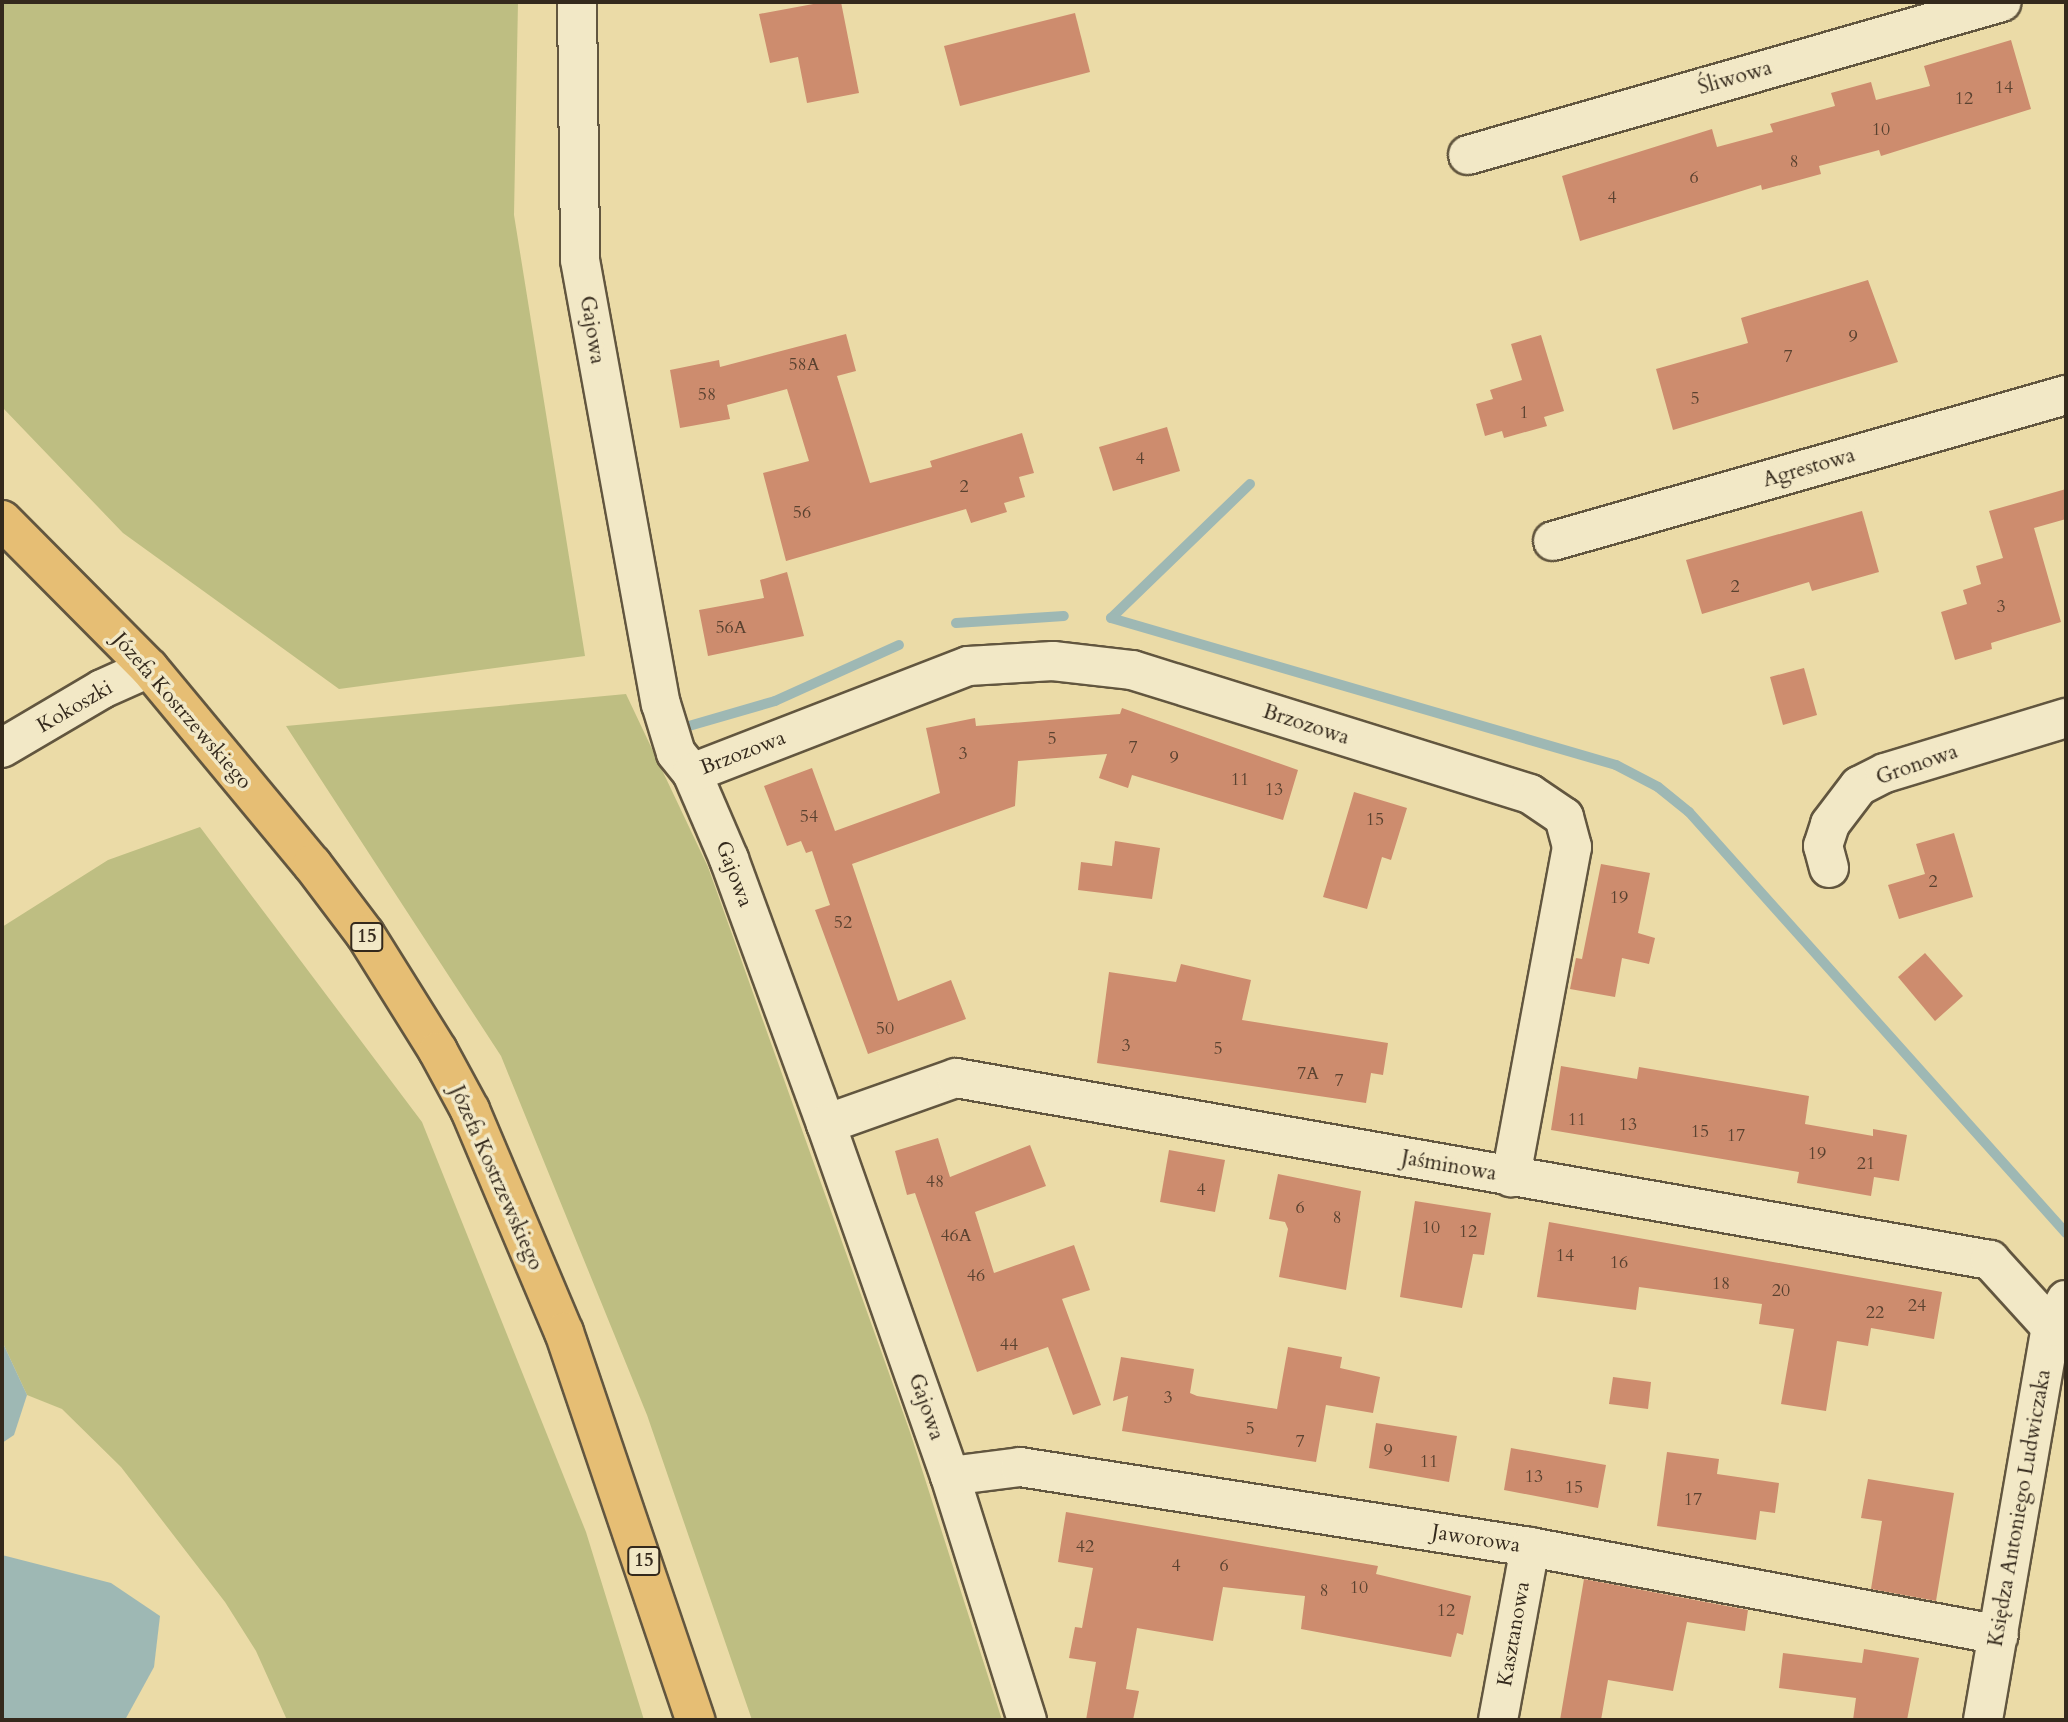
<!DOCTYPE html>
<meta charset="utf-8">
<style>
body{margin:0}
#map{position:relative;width:2068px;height:1722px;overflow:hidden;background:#ebdba7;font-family:Cardo,serif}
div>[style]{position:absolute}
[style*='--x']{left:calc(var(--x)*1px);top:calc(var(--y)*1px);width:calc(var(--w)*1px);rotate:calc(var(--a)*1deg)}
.green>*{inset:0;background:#bebe82}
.water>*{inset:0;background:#9eb8b4}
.stream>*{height:10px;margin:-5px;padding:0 5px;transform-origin:5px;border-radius:5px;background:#9eb8b4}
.building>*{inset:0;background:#cd8c6e}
.roads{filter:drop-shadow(2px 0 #62563f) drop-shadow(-2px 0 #62563f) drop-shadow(0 2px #62563f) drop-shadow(0 -2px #62563f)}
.street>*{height:38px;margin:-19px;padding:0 19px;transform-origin:19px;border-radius:19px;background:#f2e8c6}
.primary>*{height:38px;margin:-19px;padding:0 19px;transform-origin:19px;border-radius:19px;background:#e6be74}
span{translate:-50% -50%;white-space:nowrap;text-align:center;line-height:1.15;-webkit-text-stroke:7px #f2e8c6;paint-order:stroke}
.number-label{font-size:18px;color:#5a4230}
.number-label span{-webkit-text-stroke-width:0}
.shield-label span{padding:2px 5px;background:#f2e8c6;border:2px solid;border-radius:5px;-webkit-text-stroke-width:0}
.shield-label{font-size:19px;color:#34291c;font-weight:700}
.street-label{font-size:21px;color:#34291c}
.frame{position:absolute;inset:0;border:4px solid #34291c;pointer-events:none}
</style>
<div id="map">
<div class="green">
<i style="clip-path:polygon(2px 2px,518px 2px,514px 215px,585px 656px,339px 689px,123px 533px,2px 407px)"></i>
<i style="clip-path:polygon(626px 694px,708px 867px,910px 1432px,1002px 1720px,752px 1720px,647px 1415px,501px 1056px,286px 726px)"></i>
<i style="clip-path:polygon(200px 827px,422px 1122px,586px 1532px,644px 1720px,287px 1720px,256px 1651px,225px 1602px,121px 1467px,62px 1409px,27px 1395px,2px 1341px,2px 927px,108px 860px)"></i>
</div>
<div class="water">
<i style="clip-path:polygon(2px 1341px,27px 1395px,14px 1435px,2px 1443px)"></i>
<i style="clip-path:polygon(2px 1555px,111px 1583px,160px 1616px,154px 1667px,125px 1720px,2px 1720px)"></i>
</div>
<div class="stream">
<i style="--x:1250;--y:484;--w:193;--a:136"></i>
<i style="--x:1111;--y:618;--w:526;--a:16.23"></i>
<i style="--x:1616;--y:765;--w:47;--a:27.6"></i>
<i style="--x:1658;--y:787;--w:40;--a:39"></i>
<i style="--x:1689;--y:812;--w:565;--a:48.16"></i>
<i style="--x:956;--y:623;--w:108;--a:-3.7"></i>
<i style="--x:682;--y:728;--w:97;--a:-16.2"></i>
<i style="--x:775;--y:701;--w:136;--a:-24.3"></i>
</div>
<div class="building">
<i style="clip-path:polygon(824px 2px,841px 2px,859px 93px,807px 103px,798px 57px,770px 63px,759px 14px)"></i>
<i style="clip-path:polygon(1075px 13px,1090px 72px,960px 106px,944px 46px)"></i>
<i style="clip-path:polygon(2011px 40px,2031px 109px,1881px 156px,1879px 150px,1819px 166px,1821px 174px,1762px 190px,1761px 185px,1580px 241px,1562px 176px,1712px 129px,1717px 147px,1773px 132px,1770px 124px,1835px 106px,1831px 93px,1871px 82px,1876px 100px,1930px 86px,1924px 66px)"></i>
<i style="clip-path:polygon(1868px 280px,1898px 362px,1673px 430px,1656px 369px,1748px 343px,1741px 318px)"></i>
<i style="clip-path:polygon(846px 334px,856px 371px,837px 376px,870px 483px,932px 467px,930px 461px,1022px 433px,1034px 473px,1019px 477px,1025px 497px,1004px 503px,1007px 512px,971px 523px,966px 509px,786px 561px,763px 473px,809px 461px,787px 389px,727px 405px,730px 419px,680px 428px,670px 370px,719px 360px,720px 367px)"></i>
<i style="clip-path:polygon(1541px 335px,1564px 411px,1544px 417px,1547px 426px,1504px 438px,1502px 431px,1485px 436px,1476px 404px,1493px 399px,1490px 390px,1522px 380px,1511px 344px)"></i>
<i style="clip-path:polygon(1167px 427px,1180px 471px,1113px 491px,1099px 447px)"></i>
<i style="clip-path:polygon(2066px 489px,2066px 519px,2034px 528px,2061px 622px,1991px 643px,1992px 649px,1955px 660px,1941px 612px,1967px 604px,1963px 590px,1981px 584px,1976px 566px,2003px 558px,1989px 511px)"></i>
<i style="clip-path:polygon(1862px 511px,1879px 572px,1812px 591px,1809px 582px,1702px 614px,1686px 560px)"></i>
<i style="clip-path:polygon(787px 572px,804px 636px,708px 656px,699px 610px,764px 598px,760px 580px)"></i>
<i style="clip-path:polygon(1804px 668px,1817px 715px,1783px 725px,1770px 677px)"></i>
<i style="clip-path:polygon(1122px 708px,1298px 770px,1283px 820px,1132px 775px,1128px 788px,1099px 778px,1107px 754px,1018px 761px,1015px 806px,852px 864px,898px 1001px,951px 980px,966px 1019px,868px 1054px,815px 910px,830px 905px,812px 851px,806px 853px,801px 841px,787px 846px,764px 786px,812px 768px,835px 831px,940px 793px,926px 728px,975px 718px,976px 726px,1120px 714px)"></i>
<i style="clip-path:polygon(1354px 792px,1407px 808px,1391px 860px,1382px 857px,1367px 909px,1323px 897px)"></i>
<i style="clip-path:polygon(1954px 833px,1973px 897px,1899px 919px,1888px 885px,1925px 874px,1916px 844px)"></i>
<i style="clip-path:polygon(1115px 841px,1160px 848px,1152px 899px,1078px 890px,1081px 862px,1112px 866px)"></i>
<i style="clip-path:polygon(1601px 864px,1650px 873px,1638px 933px,1655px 938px,1649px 964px,1622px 958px,1615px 997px,1570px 989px,1576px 958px,1582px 959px)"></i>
<i style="clip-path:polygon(1925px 953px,1963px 996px,1935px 1021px,1898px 977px)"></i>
<i style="clip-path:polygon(1181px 964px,1251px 980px,1242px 1020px,1388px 1043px,1383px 1075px,1371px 1073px,1366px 1103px,1097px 1063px,1109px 972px,1176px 982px)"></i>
<i style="clip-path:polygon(1561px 1066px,1637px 1079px,1639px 1067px,1809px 1096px,1805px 1124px,1873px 1136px,1873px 1129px,1907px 1135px,1899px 1181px,1874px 1177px,1871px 1196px,1797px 1183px,1799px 1172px,1551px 1130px)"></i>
<i style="clip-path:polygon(938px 1138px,950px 1177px,1030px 1145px,1046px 1186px,975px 1212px,994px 1273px,1074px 1245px,1090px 1290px,1062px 1299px,1101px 1405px,1073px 1415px,1048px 1347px,977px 1372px,915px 1193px,907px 1195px,895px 1151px)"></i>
<i style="clip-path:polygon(1169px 1150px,1225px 1160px,1215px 1212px,1160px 1202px)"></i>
<i style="clip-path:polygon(1278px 1174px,1361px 1191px,1346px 1290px,1279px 1277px,1288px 1229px,1285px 1222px,1269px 1219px)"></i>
<i style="clip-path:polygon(1415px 1201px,1491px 1213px,1484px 1255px,1473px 1254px,1462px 1308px,1400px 1297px)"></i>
<i style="clip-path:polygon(1549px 1222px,1942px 1292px,1934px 1339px,1871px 1328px,1868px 1346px,1837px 1341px,1826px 1411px,1781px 1404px,1794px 1329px,1759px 1324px,1762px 1304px,1639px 1287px,1636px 1310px,1537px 1297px)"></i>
<i style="clip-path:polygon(1288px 1347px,1342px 1357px,1340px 1368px,1380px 1377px,1373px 1413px,1326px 1405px,1316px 1462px,1122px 1431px,1128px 1396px,1113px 1401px,1121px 1357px,1194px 1369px,1190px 1393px,1197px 1396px,1277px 1409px)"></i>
<i style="clip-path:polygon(1613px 1377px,1651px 1382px,1648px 1409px,1609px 1404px)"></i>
<i style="clip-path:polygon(1376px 1423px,1457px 1436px,1449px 1482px,1369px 1468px)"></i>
<i style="clip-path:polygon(1511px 1448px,1606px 1465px,1598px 1508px,1504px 1490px)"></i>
<i style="clip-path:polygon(1667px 1452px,1719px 1459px,1717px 1474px,1779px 1483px,1775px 1513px,1760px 1511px,1756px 1540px,1657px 1526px)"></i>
<i style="clip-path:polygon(1868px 1479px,1954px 1493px,1936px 1601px,1871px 1589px,1882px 1521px,1861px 1518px)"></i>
<i style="clip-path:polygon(1066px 1512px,1378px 1566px,1376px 1574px,1471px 1596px,1463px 1635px,1457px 1633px,1451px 1657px,1301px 1629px,1305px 1596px,1223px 1587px,1213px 1641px,1137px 1628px,1126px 1689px,1139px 1691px,1133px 1720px,1086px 1720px,1096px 1662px,1069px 1658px,1075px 1627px,1082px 1628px,1093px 1568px,1058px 1562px)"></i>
<i style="clip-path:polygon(1584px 1579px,1748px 1610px,1745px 1631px,1687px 1622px,1673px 1691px,1608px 1680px,1601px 1720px,1560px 1720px)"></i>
<i style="clip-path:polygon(1864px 1649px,1919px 1658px,1907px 1720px,1853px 1720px,1856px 1698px,1779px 1688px,1783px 1653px,1862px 1663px)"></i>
</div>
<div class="roads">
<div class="street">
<i style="--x:577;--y:2;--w:258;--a:89.3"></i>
<i style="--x:580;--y:260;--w:451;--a:79.7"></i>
<i style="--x:661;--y:704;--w:51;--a:73"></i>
<i style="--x:676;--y:753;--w:26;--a:51"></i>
<i style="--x:692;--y:773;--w:94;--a:66.7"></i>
<i style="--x:729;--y:859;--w:282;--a:69.9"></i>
<i style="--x:826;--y:1124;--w:373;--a:70.6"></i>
<i style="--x:950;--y:1476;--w:256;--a:72.5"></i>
<i style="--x:1468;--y:155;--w:555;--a:-15.99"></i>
<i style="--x:1553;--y:541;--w:533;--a:-15.89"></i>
<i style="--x:2;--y:748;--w:116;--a:-30.5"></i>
<i style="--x:102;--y:689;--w:51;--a:-24.1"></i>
<i style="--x:692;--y:773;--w:296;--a:-21.2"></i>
<i style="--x:968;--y:666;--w:85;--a:-3.4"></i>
<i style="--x:1053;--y:661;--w:80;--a:6.5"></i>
<i style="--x:1132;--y:670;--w:417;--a:17.3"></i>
<i style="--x:1530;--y:794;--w:41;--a:34.1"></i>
<i style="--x:1564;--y:817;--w:31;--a:75"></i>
<i style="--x:1572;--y:847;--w:336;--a:100.5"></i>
<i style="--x:1829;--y:868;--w:23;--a:-105"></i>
<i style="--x:1823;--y:846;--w:23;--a:-72"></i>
<i style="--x:1830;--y:824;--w:48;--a:-52.7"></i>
<i style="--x:1859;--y:786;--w:29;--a:-27"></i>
<i style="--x:1885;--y:773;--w:189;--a:-16.9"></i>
<i style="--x:826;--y:1124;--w:138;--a:-19.5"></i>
<i style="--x:956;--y:1078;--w:1050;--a:9.98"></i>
<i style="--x:1990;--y:1260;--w:91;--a:47.7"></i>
<i style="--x:950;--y:1476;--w:71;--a:-7.3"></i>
<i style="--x:1020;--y:1467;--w:516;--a:8.91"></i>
<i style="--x:1530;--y:1547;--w:477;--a:10.6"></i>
<i style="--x:1498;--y:1720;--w:176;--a:-79.5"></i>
<i style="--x:1983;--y:1720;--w:399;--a:-80.2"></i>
<i style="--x:2051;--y:1327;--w:31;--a:-61"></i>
</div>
<div class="primary">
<i style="--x:2;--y:520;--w:209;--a:45.2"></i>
<i style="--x:149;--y:668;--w:255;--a:50.3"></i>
<i style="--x:312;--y:864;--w:88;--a:52.9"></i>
<i style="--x:365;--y:934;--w:138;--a:58"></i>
<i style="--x:438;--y:1051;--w:67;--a:61.5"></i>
<i style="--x:470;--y:1110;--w:241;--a:67.1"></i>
<i style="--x:564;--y:1332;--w:410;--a:71.3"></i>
</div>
</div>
<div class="number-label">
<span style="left:2004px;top:88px">14</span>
<span style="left:1964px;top:99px">12</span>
<span style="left:1881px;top:130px">10</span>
<span style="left:1794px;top:162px">8</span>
<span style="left:1694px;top:178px">6</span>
<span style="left:1612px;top:198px">4</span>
<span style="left:1853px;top:337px">9</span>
<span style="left:1788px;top:357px">7</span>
<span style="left:804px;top:365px">58A</span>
<span style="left:707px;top:395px">58</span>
<span style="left:1695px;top:399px">5</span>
<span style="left:1524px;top:413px">1</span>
<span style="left:1140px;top:459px">4</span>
<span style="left:964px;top:487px">2</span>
<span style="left:802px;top:513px">56</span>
<span style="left:1735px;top:587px">2</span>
<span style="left:2001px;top:607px">3</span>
<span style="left:731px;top:628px">56A</span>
<span style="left:1052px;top:739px">5</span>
<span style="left:1133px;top:748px">7</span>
<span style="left:963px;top:754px">3</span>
<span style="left:1174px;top:758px">9</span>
<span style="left:1240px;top:780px">11</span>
<span style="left:1274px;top:790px">13</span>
<span style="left:809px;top:817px">54</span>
<span style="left:1375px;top:820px">15</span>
<span style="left:1933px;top:882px">2</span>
<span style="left:1619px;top:898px">19</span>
<span style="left:843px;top:923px">52</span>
<span style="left:885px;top:1029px">50</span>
<span style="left:1126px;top:1046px">3</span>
<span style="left:1218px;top:1049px">5</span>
<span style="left:1308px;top:1074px">7A</span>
<span style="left:1339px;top:1081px">7</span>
<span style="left:1577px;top:1120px">11</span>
<span style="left:1628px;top:1125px">13</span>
<span style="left:1700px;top:1132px">15</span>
<span style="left:1736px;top:1136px">17</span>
<span style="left:1817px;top:1154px">19</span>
<span style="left:1866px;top:1164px">21</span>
<span style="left:935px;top:1182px">48</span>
<span style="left:1201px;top:1190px">4</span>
<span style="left:1300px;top:1208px">6</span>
<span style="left:1337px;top:1218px">8</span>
<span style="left:1431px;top:1228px">10</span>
<span style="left:1468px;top:1232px">12</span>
<span style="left:956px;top:1236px">46A</span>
<span style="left:1565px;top:1256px">14</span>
<span style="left:1619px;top:1263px">16</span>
<span style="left:976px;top:1276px">46</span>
<span style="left:1721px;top:1284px">18</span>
<span style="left:1781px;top:1291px">20</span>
<span style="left:1917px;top:1306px">24</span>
<span style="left:1875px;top:1313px">22</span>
<span style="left:1009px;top:1345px">44</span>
<span style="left:1168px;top:1398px">3</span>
<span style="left:1250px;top:1429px">5</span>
<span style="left:1300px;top:1442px">7</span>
<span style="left:1388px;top:1451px">9</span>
<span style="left:1429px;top:1462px">11</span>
<span style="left:1534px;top:1477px">13</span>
<span style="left:1574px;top:1488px">15</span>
<span style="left:1693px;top:1500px">17</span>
<span style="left:1085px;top:1547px">42</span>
<span style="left:1176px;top:1566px">4</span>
<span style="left:1224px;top:1566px">6</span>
<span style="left:1359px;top:1588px">10</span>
<span style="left:1324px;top:1591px">8</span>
<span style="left:1446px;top:1611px">12</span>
</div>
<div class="shield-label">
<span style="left:367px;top:937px">15</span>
<span style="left:644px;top:1561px">15</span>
</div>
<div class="street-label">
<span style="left:1735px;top:78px;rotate:-16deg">Śliwowa</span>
<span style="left:592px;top:330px;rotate:81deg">Gajowa</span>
<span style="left:1809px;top:468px;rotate:-16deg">Agrestowa</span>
<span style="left:75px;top:707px;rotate:-30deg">Kokoszki</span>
<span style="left:182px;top:711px;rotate:49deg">Józefa Kostrzewskiego</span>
<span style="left:1306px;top:725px;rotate:18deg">Brzozowa</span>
<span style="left:743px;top:753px;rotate:-21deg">Brzozowa</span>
<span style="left:1917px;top:765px;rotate:-19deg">Gronowa</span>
<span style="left:734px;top:874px;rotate:69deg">Gajowa</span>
<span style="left:1449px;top:1166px;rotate:10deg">Jaśminowa</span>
<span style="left:496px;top:1178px;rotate:66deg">Józefa Kostrzewskiego</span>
<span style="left:926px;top:1407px;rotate:71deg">Gajowa</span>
<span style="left:2020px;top:1508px;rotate:-80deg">Księdza Antoniego Ludwiczaka</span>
<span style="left:1476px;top:1539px;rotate:9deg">Jaworowa</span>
<span style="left:1514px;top:1634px;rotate:-80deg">Kasztanowa</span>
</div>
<div class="frame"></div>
</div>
